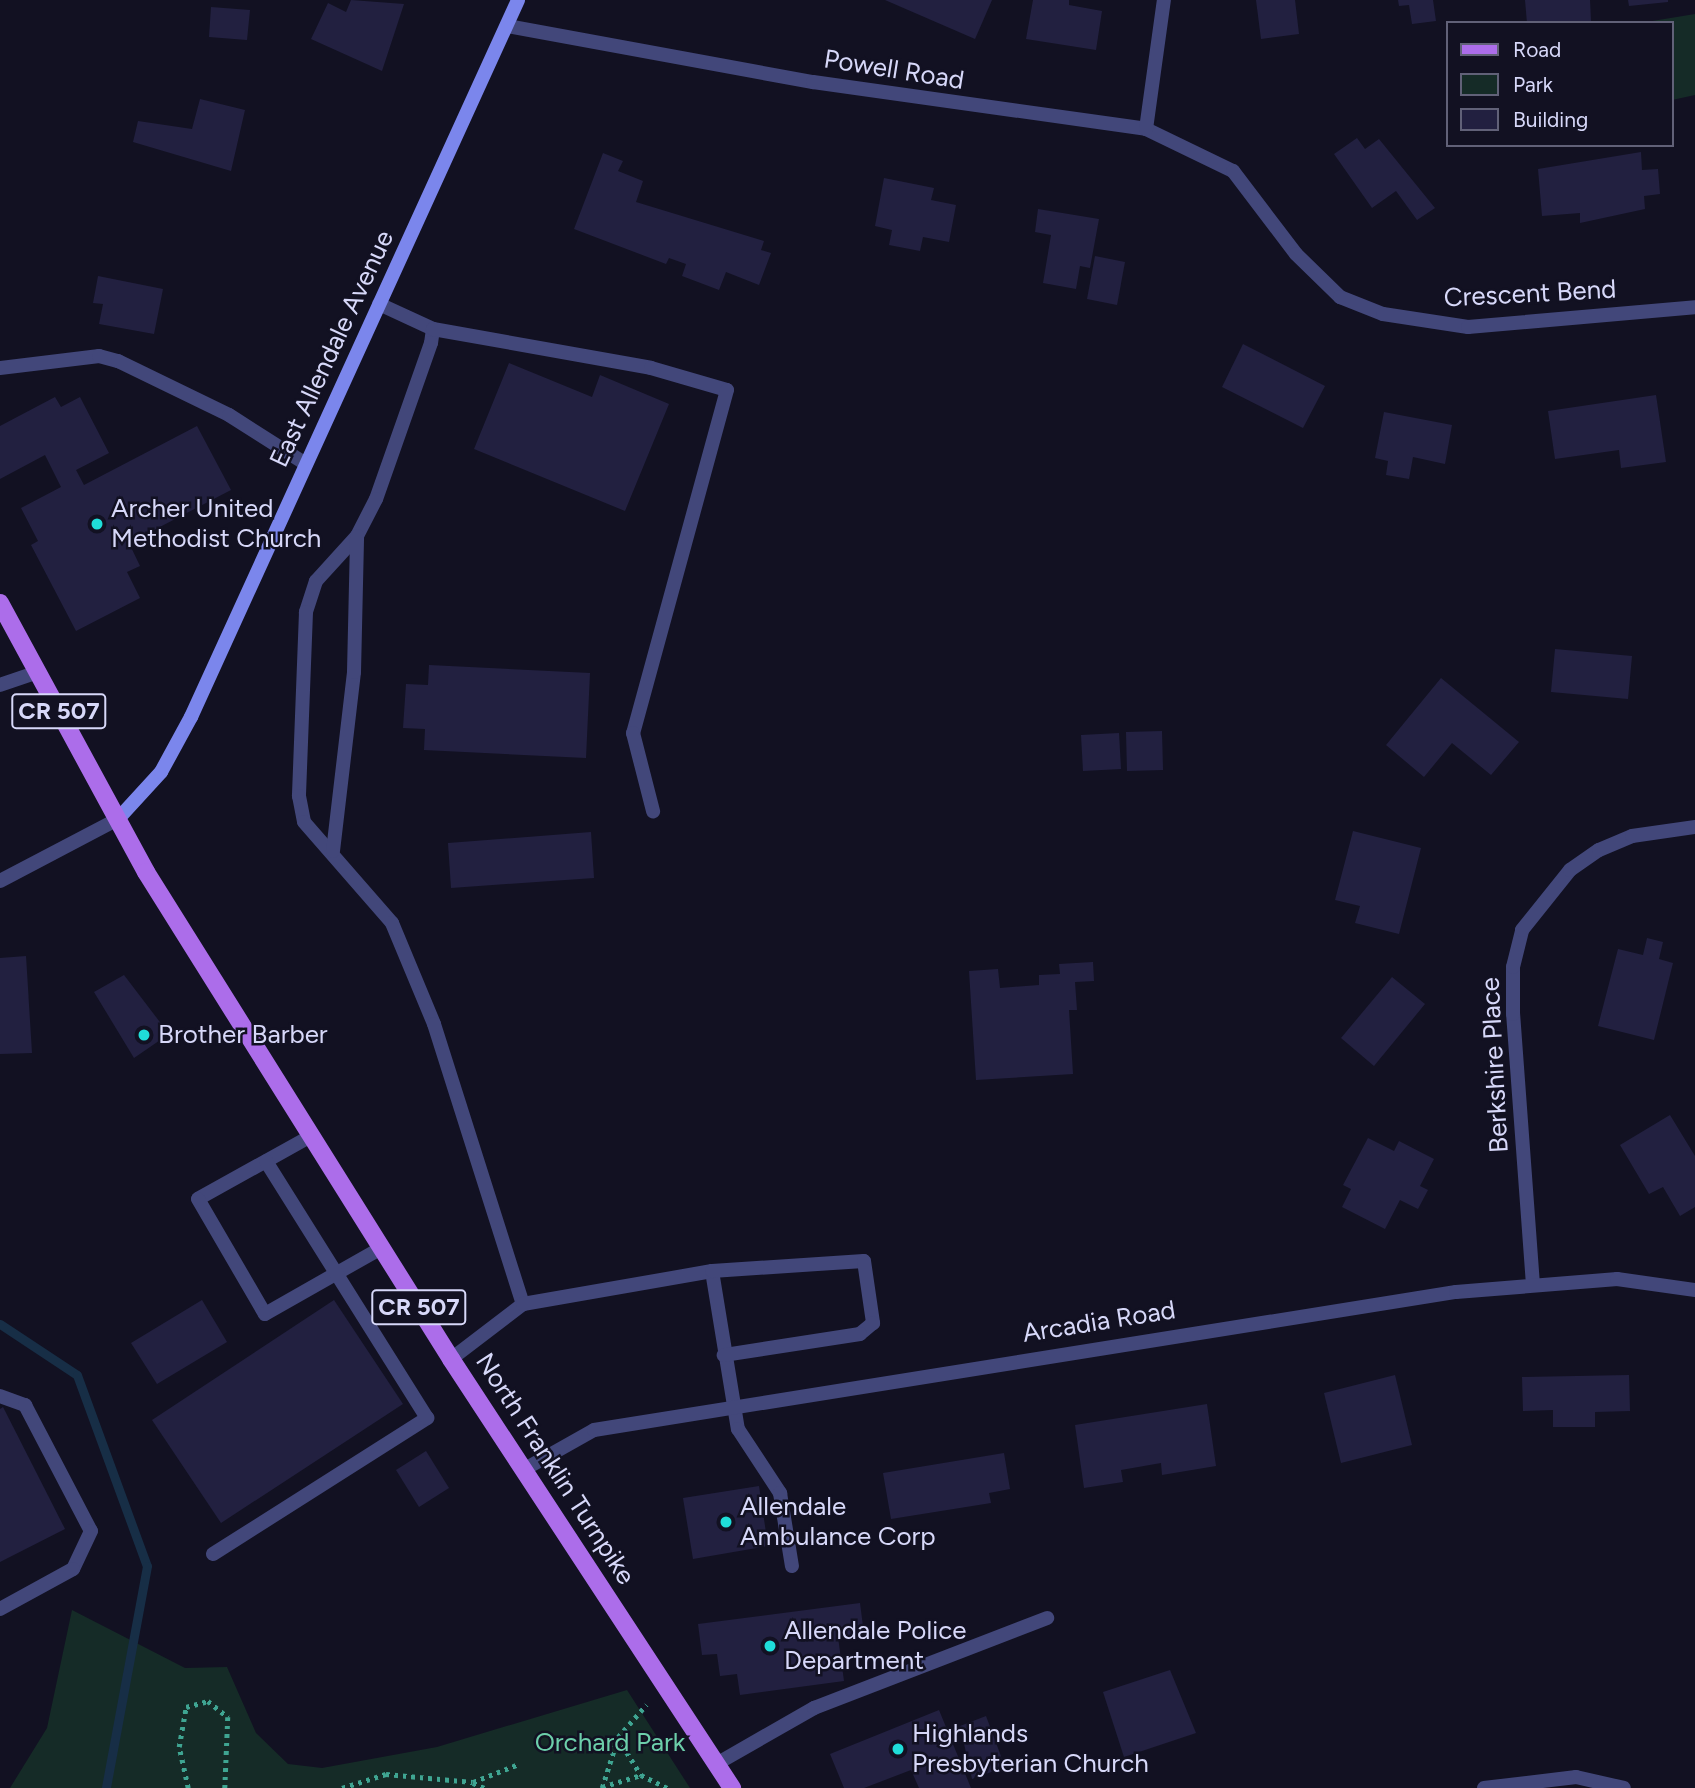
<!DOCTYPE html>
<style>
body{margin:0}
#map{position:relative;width:1695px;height:1788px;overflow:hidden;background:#121122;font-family:Figtree,sans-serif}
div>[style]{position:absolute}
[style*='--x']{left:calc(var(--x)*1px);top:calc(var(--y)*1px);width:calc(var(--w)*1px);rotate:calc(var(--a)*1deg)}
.green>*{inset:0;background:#152b27}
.stream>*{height:9px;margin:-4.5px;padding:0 4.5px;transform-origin:4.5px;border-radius:4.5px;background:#172e46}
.building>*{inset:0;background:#222040}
.path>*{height:4.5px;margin-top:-2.25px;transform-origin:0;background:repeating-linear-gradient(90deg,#3fa592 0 3.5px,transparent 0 8.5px)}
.lane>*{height:14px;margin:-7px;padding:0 7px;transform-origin:7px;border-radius:7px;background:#42477a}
.street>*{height:14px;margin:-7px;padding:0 7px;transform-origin:7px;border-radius:7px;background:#42477a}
.secondary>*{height:14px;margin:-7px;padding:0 7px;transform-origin:7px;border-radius:7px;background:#7b86ec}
.primary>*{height:18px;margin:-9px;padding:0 9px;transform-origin:9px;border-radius:9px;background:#ac6dea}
.dots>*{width:19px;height:19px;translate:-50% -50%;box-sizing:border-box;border:4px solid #121122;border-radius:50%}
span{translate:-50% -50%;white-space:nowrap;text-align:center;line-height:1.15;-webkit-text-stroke:5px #121122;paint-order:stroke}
.shield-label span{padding:2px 5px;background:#121122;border:2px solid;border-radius:5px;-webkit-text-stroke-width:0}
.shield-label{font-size:24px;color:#d7d8f9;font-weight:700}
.street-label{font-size:26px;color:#d7d8f9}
.poi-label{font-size:26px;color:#d7d8f9}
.left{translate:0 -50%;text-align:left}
.park-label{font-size:26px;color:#6dcfab}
.legend{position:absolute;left:1446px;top:21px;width:228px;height:126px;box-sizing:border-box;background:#121122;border:2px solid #616178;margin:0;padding:9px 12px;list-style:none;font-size:21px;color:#d7d8f9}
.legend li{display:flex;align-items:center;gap:14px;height:35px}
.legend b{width:35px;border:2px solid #616178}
</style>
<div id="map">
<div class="green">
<i style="clip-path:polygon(1695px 14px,1695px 95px,1672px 100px,1672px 23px,1640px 23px)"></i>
<i style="clip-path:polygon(72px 1610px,185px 1668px,227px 1667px,256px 1733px,288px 1764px,322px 1768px,437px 1747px,627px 1690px,690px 1788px,10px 1788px,47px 1728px)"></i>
</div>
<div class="stream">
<i style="--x:0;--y:1324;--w:92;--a:33.5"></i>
<i style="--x:77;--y:1375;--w:203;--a:69.9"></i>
<i style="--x:147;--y:1566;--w:226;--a:100.5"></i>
</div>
<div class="building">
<i style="clip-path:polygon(351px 0,404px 4px,382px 71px,311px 39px,328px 3px,346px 12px)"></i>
<i style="clip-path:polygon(885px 0,992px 0,975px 39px)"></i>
<i style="clip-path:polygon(1033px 0,1069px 0,1069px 5px,1102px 11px,1096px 50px,1026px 39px)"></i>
<i style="clip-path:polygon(1256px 0,1295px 0,1299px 34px,1261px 39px)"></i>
<i style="clip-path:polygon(1398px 0,1433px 0,1436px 21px,1412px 24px,1409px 5px,1399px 6px)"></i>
<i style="clip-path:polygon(1525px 0,1590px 0,1591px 21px,1527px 23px)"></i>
<i style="clip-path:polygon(1628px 0,1668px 0,1668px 2px,1629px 6px)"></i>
<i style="clip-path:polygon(211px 7px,250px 10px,247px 40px,209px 37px)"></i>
<i style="clip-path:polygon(200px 99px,245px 110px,231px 171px,133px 142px,138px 121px,192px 129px)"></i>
<i style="clip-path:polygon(1357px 138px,1365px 149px,1379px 139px,1435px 208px,1417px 220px,1396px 191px,1372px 208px,1334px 154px)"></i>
<i style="clip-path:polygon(1641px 152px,1642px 170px,1658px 169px,1660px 194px,1644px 196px,1645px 209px,1580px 223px,1580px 213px,1542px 216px,1538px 169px)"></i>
<i style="clip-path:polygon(603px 153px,623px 161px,618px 171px,643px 181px,636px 202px,764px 241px,761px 250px,771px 253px,759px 285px,726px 272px,719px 290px,682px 276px,686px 264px,669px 258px,666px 264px,574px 229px)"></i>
<i style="clip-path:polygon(884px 178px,934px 188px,931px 200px,956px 205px,949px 242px,923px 237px,920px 251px,889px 245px,892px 230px,875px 226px)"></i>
<i style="clip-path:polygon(1038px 209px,1099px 219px,1090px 268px,1080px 266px,1076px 289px,1043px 283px,1051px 235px,1035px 232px)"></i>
<i style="clip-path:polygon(1095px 256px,1125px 262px,1117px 305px,1087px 299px)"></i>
<i style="clip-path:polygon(98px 276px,163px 289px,154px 334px,99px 324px,103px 304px,93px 303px)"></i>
<i style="clip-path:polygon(1243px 344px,1325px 386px,1303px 428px,1222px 387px)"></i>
<i style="clip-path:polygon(509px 363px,592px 397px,600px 375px,669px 404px,625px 511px,474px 449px)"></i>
<i style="clip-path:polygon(1656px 395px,1666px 462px,1621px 468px,1619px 450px,1555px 459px,1548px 411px)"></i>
<i style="clip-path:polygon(55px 397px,61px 407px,80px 397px,109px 453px,76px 470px,84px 485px,197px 426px,231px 490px,129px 543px,140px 566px,127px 572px,140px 598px,76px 631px,31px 545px,38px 541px,21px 508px,61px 487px,45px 455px,0 479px,0 426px)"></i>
<i style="clip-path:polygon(1384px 412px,1452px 425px,1445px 464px,1413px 457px,1409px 479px,1386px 475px,1388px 461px,1375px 458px)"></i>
<i style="clip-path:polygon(1555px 649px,1632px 656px,1628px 699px,1551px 692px)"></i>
<i style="clip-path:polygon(429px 665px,590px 673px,586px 758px,424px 750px,425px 729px,403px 728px,406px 684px,428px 685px)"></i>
<i style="clip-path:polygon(1441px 678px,1519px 742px,1491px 775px,1452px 743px,1424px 777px,1386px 745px)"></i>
<i style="clip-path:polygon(1162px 731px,1163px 770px,1127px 771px,1126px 732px)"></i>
<i style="clip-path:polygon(1119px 733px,1121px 769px,1083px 771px,1081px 735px)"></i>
<i style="clip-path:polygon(1353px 831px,1421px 848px,1399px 934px,1355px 923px,1360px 906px,1335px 900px)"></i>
<i style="clip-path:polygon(591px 832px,594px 878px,451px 888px,448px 843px)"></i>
<i style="clip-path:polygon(1647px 938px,1663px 942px,1659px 959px,1673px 963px,1654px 1040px,1598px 1026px,1618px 949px,1643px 955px)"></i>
<i style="clip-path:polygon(26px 956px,32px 1053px,0 1054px,0 958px)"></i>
<i style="clip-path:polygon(1093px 962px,1094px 981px,1075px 982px,1077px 1010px,1069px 1010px,1073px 1074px,976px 1080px,969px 971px,998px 969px,1000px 988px,1039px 985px,1039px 975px,1060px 974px,1059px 964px)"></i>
<i style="clip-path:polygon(124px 975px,169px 1034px,134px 1058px,94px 992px)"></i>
<i style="clip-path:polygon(1392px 977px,1425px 1004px,1374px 1066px,1341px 1038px)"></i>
<i style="clip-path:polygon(1670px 1115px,1695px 1156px,1695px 1207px,1680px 1216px,1663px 1187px,1649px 1194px,1620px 1145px)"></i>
<i style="clip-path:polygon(1368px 1138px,1394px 1151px,1399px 1141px,1434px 1159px,1420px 1186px,1428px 1190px,1418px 1209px,1400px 1200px,1385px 1229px,1342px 1207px,1351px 1189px,1343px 1185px)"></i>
<i style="clip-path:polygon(202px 1300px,227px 1342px,157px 1384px,131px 1343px)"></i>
<i style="clip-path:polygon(334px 1300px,403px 1404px,221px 1523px,152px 1420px)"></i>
<i style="clip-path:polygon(1395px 1375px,1412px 1445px,1341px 1463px,1324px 1393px)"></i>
<i style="clip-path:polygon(1629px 1375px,1630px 1411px,1595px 1412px,1595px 1427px,1553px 1427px,1553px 1410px,1523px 1411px,1522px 1377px)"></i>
<i style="clip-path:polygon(1207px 1404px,1216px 1466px,1162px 1475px,1161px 1463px,1121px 1470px,1123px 1482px,1084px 1488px,1075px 1425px)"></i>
<i style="clip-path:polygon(3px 1407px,65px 1529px,0 1562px,0 1409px)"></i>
<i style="clip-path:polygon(426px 1451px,449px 1488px,419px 1507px,396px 1470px)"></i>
<i style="clip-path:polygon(1004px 1453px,1010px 1489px,989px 1493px,991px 1503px,891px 1519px,883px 1473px)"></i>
<i style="clip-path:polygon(759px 1486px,768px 1546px,693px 1559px,683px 1498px)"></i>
<i style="clip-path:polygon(860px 1603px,864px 1634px,838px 1637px,844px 1681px,740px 1695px,737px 1674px,720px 1676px,717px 1654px,702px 1655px,698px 1624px)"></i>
<i style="clip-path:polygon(1170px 1670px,1196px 1733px,1124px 1757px,1103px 1692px)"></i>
<i style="clip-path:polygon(939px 1710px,971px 1788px,919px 1788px,911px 1770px,864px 1788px,844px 1788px,830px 1754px)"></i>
<i style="clip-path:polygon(986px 1716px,1005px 1767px,972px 1779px,960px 1726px)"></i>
</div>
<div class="path">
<i style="--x:618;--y:1738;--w:44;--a:58.1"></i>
<i style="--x:473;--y:1783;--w:13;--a:23"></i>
<i style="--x:602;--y:1787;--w:41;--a:-17.1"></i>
<i style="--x:641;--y:1775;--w:30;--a:26"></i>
<i style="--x:188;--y:1788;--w:42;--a:-102.4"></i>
<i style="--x:179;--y:1747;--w:41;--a:-80.1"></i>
<i style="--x:186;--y:1707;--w:23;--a:-15"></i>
<i style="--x:208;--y:1701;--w:26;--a:39"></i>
<i style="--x:228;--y:1717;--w:71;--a:92.4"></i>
<i style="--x:342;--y:1788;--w:46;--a:-17.7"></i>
<i style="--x:386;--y:1774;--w:87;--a:5.3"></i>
<i style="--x:473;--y:1782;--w:49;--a:-21.4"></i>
<i style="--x:602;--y:1788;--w:53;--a:-72.6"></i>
<i style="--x:618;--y:1737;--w:43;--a:-48.8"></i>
</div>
<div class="lane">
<i style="--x:379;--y:304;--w:60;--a:24.8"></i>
<i style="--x:433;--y:329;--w:14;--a:98"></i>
<i style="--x:431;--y:343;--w:165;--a:109.4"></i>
<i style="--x:376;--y:499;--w:42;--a:117.2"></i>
<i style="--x:357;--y:536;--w:61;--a:132.3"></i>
<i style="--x:316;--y:581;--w:33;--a:108"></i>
<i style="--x:306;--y:612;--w:184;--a:92.2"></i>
<i style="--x:299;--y:796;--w:26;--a:79"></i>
<i style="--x:304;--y:822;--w:134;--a:48.9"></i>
<i style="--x:392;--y:923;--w:109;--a:67.4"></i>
<i style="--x:434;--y:1024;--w:294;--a:72.4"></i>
<i style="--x:523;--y:1304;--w:91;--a:142.6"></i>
<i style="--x:433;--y:329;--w:221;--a:10.1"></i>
<i style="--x:651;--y:368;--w:79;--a:16.1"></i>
<i style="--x:727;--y:390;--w:356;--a:105.3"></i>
<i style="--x:633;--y:733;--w:81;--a:75.6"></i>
<i style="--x:0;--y:368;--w:100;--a:-6.9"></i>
<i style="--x:99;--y:356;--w:20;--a:15"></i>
<i style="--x:118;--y:361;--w:123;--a:25.9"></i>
<i style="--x:229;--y:415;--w:91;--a:32.5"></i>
<i style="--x:0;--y:685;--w:39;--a:-19"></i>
<i style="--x:333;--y:851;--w:180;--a:-83.3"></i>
<i style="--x:354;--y:672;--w:136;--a:-88.7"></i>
<i style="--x:311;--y:1136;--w:129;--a:150.9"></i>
<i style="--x:198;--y:1199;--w:133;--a:59.8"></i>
<i style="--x:265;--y:1314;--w:133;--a:-29.6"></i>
<i style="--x:712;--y:1271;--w:160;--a:80.7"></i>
<i style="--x:738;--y:1429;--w:77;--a:56.7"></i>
<i style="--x:780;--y:1493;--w:74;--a:80.7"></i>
<i style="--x:523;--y:1304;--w:192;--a:-9.9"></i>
<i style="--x:712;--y:1271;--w:152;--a:-3.8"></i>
<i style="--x:864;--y:1261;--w:63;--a:81.7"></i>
<i style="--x:873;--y:1323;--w:17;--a:140"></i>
<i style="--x:860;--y:1334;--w:138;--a:171.2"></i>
<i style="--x:0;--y:1396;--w:27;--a:20"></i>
<i style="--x:25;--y:1405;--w:142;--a:62.4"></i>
<i style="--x:91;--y:1531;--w:42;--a:115.3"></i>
<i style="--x:73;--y:1569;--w:83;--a:151.3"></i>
<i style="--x:213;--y:1554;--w:254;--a:-32.4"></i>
<i style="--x:427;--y:1418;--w:303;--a:-122.1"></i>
<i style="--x:718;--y:1763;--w:111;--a:-29.8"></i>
<i style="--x:814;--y:1708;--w:250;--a:-21.1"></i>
</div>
<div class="street">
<i style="--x:507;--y:26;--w:311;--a:10.4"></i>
<i style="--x:813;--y:82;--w:336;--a:8"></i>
<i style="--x:1146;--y:129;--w:97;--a:25.8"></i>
<i style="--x:1233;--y:171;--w:104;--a:52.8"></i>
<i style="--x:1296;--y:254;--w:62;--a:44.3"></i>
<i style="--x:1340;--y:297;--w:46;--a:21.6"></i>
<i style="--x:1383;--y:314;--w:86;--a:8.7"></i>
<i style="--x:1468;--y:327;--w:228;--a:-5"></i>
<i style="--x:1146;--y:129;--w:130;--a:-82.1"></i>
<i style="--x:0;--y:881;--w:133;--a:-27.7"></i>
<i style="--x:1533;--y:1285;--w:272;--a:-94.2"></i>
<i style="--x:1513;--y:1014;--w:47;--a:-90"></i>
<i style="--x:1513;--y:967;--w:38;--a:-76"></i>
<i style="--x:1522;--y:930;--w:77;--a:-51.3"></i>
<i style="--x:1570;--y:870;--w:35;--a:-35"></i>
<i style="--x:1599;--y:850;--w:36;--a:-23"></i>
<i style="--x:1632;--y:836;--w:64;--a:-8.1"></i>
<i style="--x:523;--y:1470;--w:81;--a:-29.4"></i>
<i style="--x:594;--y:1430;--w:873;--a:-9.1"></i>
<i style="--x:1456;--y:1292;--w:162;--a:-4.6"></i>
<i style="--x:1617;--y:1279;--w:79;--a:8"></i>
<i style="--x:1484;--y:1788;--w:93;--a:-6.8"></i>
<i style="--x:1576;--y:1777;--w:49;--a:12.9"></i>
</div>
<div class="secondary">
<i style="--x:118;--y:819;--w:64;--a:-47.5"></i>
<i style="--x:161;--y:772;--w:63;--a:-61.4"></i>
<i style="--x:191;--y:717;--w:788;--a:-65.48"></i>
</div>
<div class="primary">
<i style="--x:0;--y:603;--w:306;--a:61.5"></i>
<i style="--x:146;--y:872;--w:575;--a:57.94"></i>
<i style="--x:451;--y:1359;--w:513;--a:56.77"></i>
</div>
<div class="dots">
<i style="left:97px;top:524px;background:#1fddd9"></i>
<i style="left:144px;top:1035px;background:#1fddd9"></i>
<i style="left:726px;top:1522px;background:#1fddd9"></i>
<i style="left:770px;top:1646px;background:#1fddd9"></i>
<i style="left:898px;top:1749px;background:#1fddd9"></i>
</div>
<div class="shield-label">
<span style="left:59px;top:711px">CR 507</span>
<span style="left:419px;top:1307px">CR 507</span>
</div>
<div class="street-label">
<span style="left:894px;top:70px;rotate:9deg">Powell Road</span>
<span style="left:1530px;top:294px;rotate:-3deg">Crescent Bend</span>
<span style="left:332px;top:349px;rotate:-65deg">East Allendale Avenue</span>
<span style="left:1495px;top:1065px;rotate:-93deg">Berkshire Place</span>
<span style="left:1099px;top:1322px;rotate:-9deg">Arcadia Road</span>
<span style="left:555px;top:1469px;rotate:57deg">North Franklin Turnpike</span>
</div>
<div class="poi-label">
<span class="left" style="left:111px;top:524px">Archer United<br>Methodist Church</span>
<span class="left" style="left:158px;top:1035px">Brother Barber</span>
<span class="left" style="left:740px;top:1522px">Allendale<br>Ambulance Corp</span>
<span class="left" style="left:784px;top:1646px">Allendale Police<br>Department</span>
<span class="left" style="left:912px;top:1749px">Highlands<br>Presbyterian Church</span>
</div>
<div class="park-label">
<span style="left:610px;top:1743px">Orchard Park</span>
</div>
<ul class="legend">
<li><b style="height:9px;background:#ac6dea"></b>Road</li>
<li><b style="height:19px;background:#152b27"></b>Park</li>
<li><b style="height:19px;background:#222040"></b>Building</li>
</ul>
</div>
